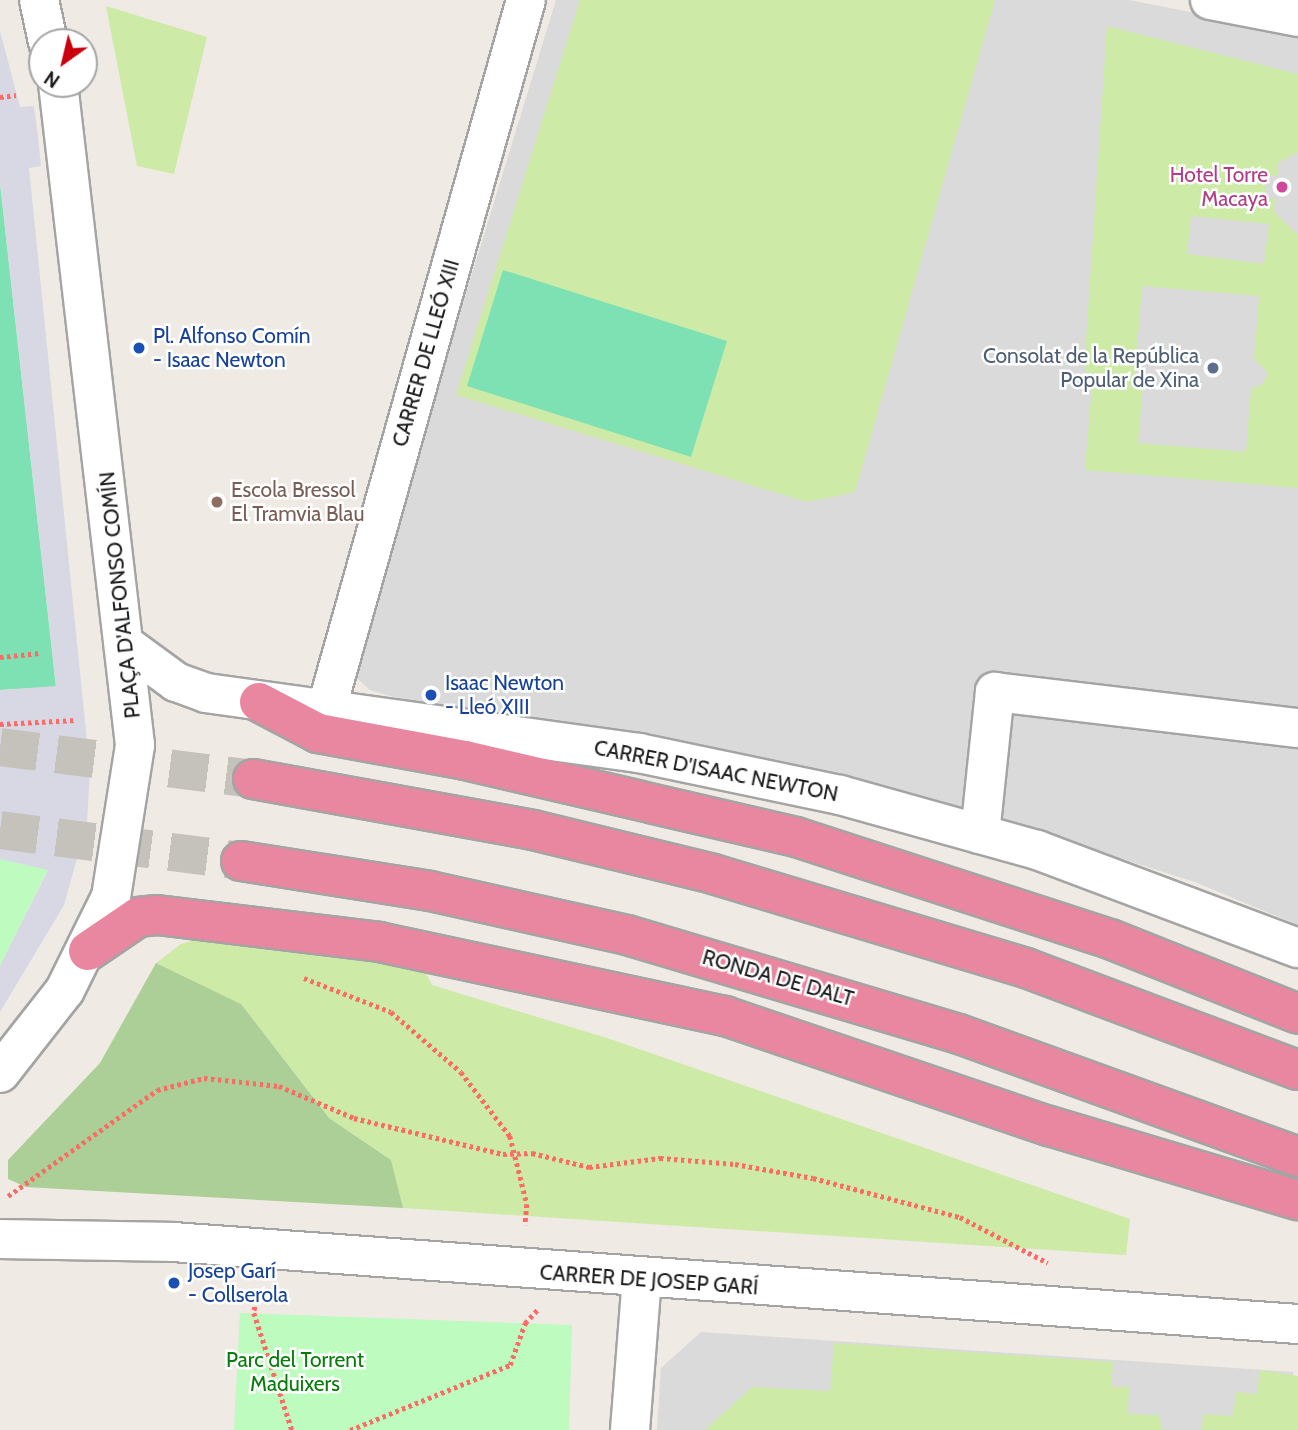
<!DOCTYPE html>
<meta charset="utf-8">
<style>
body{margin:0}
#map{position:relative;width:1298px;height:1430px;overflow:hidden;background:#efeae3;font-family:Cabin,sans-serif}
div>[style]{position:absolute}
[style*='--x']{left:calc(var(--x)*1px);top:calc(var(--y)*1px);width:calc(var(--w)*1px);rotate:calc(var(--a)*1deg)}
.residential>*{inset:0;background:#dbdada}
.grass>*{inset:0;background:#cdeba6}
.forest>*{inset:0;background:#abcf96}
.park>*{inset:0;background:#bdfbbe}
.pitch>*{inset:0;background:#7ee1b4}
.plaza>*{inset:0;background:#d7d8e4}
.highway-tunnel>*{height:38px;margin-top:-19px;transform-origin:0;background:repeating-linear-gradient(90deg,#c5c1bb 0 38px,transparent 0 57px)}
.path>*{height:4.5px;margin-top:-2.25px;transform-origin:0;background:repeating-linear-gradient(90deg,#fe6a65 0 3.5px,transparent 0 7px)}
.roads{filter:drop-shadow(2px 0 #a4a4a4) drop-shadow(-2px 0 #a4a4a4) drop-shadow(0 2px #a4a4a4) drop-shadow(0 -2px #a4a4a4)}
.minor>*{height:38px;margin:-19px;padding:0 19px;transform-origin:19px;border-radius:19px;background:#fff}
.highway>*{height:38px;margin:-19px;padding:0 19px;transform-origin:19px;border-radius:19px;background:#e987a0}
.dots>*{width:19px;height:19px;translate:-50% -50%;box-sizing:border-box;border:4px solid #fff;border-radius:50%}
span{translate:-50% -50%;white-space:nowrap;text-align:center;line-height:1.15;-webkit-text-stroke:5px #fff;paint-order:stroke}
.hotel-label{font-size:21px;color:#b23c85}
.right{translate:-100% -50%;text-align:right}
.transit-label{font-size:21px;color:#164399}
.left{translate:0 -50%;text-align:left}
.street-label{font-size:21px;color:#1d1d1d}
.service-label{font-size:21px;color:#4e5e75}
.education-label{font-size:21px;color:#785e54}
.park-label{font-size:21px;color:#087e0a}
.north{position:absolute;left:28px;top:28px;width:70px;height:70px;box-sizing:border-box;background:#fff;border:2px solid #a5a5a5;border-radius:50%;rotate:214deg;font-size:19px;font-weight:700;line-height:28px;text-align:center;color:#1d1d1d}
.north::after{content:'';display:block;margin:auto;width:24px;height:32px;background:#ca000d;clip-path:polygon(50% 0,100% 100%,50% 72%,0 100%)}
</style>
<div id="map">
<div class="residential">
<i style="clip-path:polygon(556px 0,1129px 0,1298px 33px,1298px 925px,1195px 882px,952px 805px,390px 696px,370px 690px,350px 672px)"></i>
<i style="clip-path:polygon(701px 1332px,1293px 1372px,1298px 1430px,657px 1430px,661px 1368px)"></i>
</div>
<div class="grass">
<i style="clip-path:polygon(580px 0,995px 0,855px 492px,807px 502px,456px 395px)"></i>
<i style="clip-path:polygon(106px 6px,207px 37px,174px 174px,137px 166px)"></i>
<i style="clip-path:polygon(evenodd,1107px 26px,1298px 74px,1298px 152px,1278px 163px,1277px 176px,1267px 175px,1265px 198px,1275px 199px,1274px 212px,1298px 235px,1298px 488px,1085px 470px,1093px 373px,1086px 372px,1086px 341px,1107px 26px,1191px 216px,1269px 224px,1264px 264px,1187px 254px,1191px 216px,1107px 26px,1142px 286px,1259px 296px,1254px 359px,1268px 373px,1263px 384px,1251px 389px,1246px 452px,1138px 443px,1143px 387px,1134px 385px,1142px 286px)"></i>
<i style="clip-path:polygon(219px 933px,424px 969px,432px 985px,610px 1039px,1130px 1219px,1126px 1255px,403px 1208px,391px 1160px,329px 1118px,241px 1004px,156px 963px,181px 944px)"></i>
<i style="clip-path:polygon(834px 1343px,1113px 1362px,1111px 1387px,1129px 1387px,1128px 1414px,1159px 1415px,1163px 1430px,705px 1430px,752px 1387px,830px 1391px)"></i>
<i style="clip-path:polygon(1260px 1370px,1298px 1376px,1298px 1430px,1202px 1430px,1203px 1414px,1233px 1416px,1236px 1392px,1257px 1394px)"></i>
</div>
<div class="forest">
<i style="clip-path:polygon(156px 963px,241px 1004px,329px 1118px,391px 1160px,403px 1208px,26px 1187px,8px 1179px,8px 1160px,100px 1063px)"></i>
</div>
<div class="park">
<i style="clip-path:polygon(0 748px,48px 869px,0 966px)"></i>
<i style="clip-path:polygon(240px 1313px,572px 1325px,569px 1430px,234px 1430px)"></i>
</div>
<div class="pitch">
<i style="clip-path:polygon(0 183px,56px 687px,0 690px)"></i>
<i style="clip-path:polygon(503px 270px,727px 341px,691px 457px,467px 386px)"></i>
</div>
<div class="plaza">
<i style="clip-path:polygon(0 31px,20px 107px,34px 106px,38px 137px,41px 166px,29px 168px,90px 771px,87px 823px,64px 905px,0 1012px,0 966px,48px 870px,0 859px,0 690px,56px 686px,0 183px)"></i>
</div>
<div class="highway-tunnel">
<i style="--x:0;--y:747;--w:255;--a:7.2"></i>
<i style="--x:0;--y:830;--w:243;--a:7.3"></i>
</div>
<div class="path">
<i style="--x:0;--y:97;--w:16;--a:-7"></i>
<i style="--x:0;--y:657;--w:40;--a:-5.7"></i>
<i style="--x:0;--y:724;--w:75;--a:-3.1"></i>
<i style="--x:304;--y:978;--w:93;--a:21.3"></i>
<i style="--x:391;--y:1012;--w:92;--a:40.6"></i>
<i style="--x:461;--y:1072;--w:81;--a:52.6"></i>
<i style="--x:510;--y:1136;--w:70;--a:76"></i>
<i style="--x:527;--y:1204;--w:21;--a:95"></i>
<i style="--x:8;--y:1196;--w:183;--a:-35.4"></i>
<i style="--x:157;--y:1090;--w:49;--a:-14.3"></i>
<i style="--x:204;--y:1078;--w:75;--a:6.1"></i>
<i style="--x:279;--y:1086;--w:82;--a:23.1"></i>
<i style="--x:354;--y:1118;--w:153;--a:13.6"></i>
<i style="--x:503;--y:1154;--w:29;--a:-2"></i>
<i style="--x:532;--y:1153;--w:59;--a:13.8"></i>
<i style="--x:589;--y:1167;--w:72;--a:-7.2"></i>
<i style="--x:660;--y:1158;--w:75;--a:4.6"></i>
<i style="--x:735;--y:1164;--w:79;--a:10.2"></i>
<i style="--x:813;--y:1178;--w:152;--a:14.9"></i>
<i style="--x:960;--y:1217;--w:99;--a:27.6"></i>
<i style="--x:256;--y:1300;--w:13;--a:99"></i>
<i style="--x:254;--y:1313;--w:123;--a:72"></i>
<i style="--x:350;--y:1430;--w:173;--a:-22.1"></i>
<i style="--x:510;--y:1365;--w:45;--a:-70.3"></i>
<i style="--x:525;--y:1323;--w:18;--a:-47"></i>
</div>
<div class="roads">
<div class="minor">
<i style="--x:39;--y:0;--w:43;--a:77.9"></i>
<i style="--x:1210;--y:0;--w:90;--a:10.9"></i>
<i style="--x:127;--y:646;--w:61;--a:36.3"></i>
<i style="--x:176;--y:682;--w:32;--a:20"></i>
<i style="--x:206;--y:693;--w:437;--a:7.9"></i>
<i style="--x:639;--y:753;--w:205;--a:11.8"></i>
<i style="--x:840;--y:795;--w:205;--a:15.6"></i>
<i style="--x:1037;--y:850;--w:279;--a:20.6"></i>
<i style="--x:327;--y:707;--w:734;--a:-74.28"></i>
<i style="--x:980;--y:834;--w:143;--a:-84"></i>
<i style="--x:995;--y:692;--w:305;--a:6.8"></i>
<i style="--x:0;--y:1073;--w:105;--a:-51.9"></i>
<i style="--x:65;--y:990;--w:104;--a:-63.7"></i>
<i style="--x:111;--y:897;--w:154;--a:-81"></i>
<i style="--x:135;--y:745;--w:665;--a:-96.64"></i>
<i style="--x:0;--y:1239;--w:173;--a:1"></i>
<i style="--x:173;--y:1242;--w:1128;--a:4.17"></i>
<i style="--x:630;--y:1430;--w:151;--a:-85.5"></i>
</div>
<div class="highway">
<i style="--x:259;--y:702;--w:67;--a:27.7"></i>
<i style="--x:318;--y:733;--w:149;--a:10.4"></i>
<i style="--x:465;--y:760;--w:340;--a:13.1"></i>
<i style="--x:796;--y:837;--w:330;--a:18"></i>
<i style="--x:1110;--y:939;--w:202;--a:21.7"></i>
<i style="--x:253;--y:779;--w:285;--a:10.3"></i>
<i style="--x:533;--y:830;--w:185;--a:13.7"></i>
<i style="--x:713;--y:874;--w:327;--a:16.7"></i>
<i style="--x:1026;--y:968;--w:290;--a:20.6"></i>
<i style="--x:241;--y:861;--w:191;--a:9"></i>
<i style="--x:430;--y:891;--w:202;--a:12.6"></i>
<i style="--x:627;--y:935;--w:346;--a:16.6"></i>
<i style="--x:959;--y:1034;--w:361;--a:19.9"></i>
<i style="--x:88;--y:951;--w:60;--a:-34.2"></i>
<i style="--x:138;--y:917;--w:19;--a:-6"></i>
<i style="--x:157;--y:915;--w:224;--a:6.9"></i>
<i style="--x:379;--y:942;--w:354;--a:12.1"></i>
<i style="--x:725;--y:1016;--w:342;--a:18.8"></i>
<i style="--x:1049;--y:1126;--w:260;--a:16.6"></i>
</div>
</div>
<div class="dots">
<i style="left:1282px;top:187px;background:#d1479c"></i>
<i style="left:139px;top:348px;background:#1a4fb4"></i>
<i style="left:1213px;top:368px;background:#5c6f8a"></i>
<i style="left:217px;top:502px;background:#8d6e63"></i>
<i style="left:431px;top:695px;background:#1a4fb4"></i>
<i style="left:174px;top:1283px;background:#1a4fb4"></i>
</div>
<div class="hotel-label">
<span class="right" style="left:1268px;top:187px">Hotel Torre<br>Macaya</span>
</div>
<div class="transit-label">
<span class="left" style="left:153px;top:348px">Pl. Alfonso Comín<br>- Isaac Newton</span>
<span class="left" style="left:445px;top:695px">Isaac Newton<br>- Lleó XIII</span>
<span class="left" style="left:188px;top:1283px">Josep Garí<br>- Collserola</span>
</div>
<div class="street-label">
<span style="left:426px;top:353px;rotate:-74deg">CARRER DE LLEÓ XIII</span>
<span style="left:120px;top:595px;rotate:-96deg">PLAÇA D'ALFONSO COMÍN</span>
<span style="left:716px;top:771px;rotate:11deg">CARRER D'ISAAC NEWTON</span>
<span style="left:778px;top:978px;rotate:16deg">RONDA DE DALT</span>
<span style="left:649px;top:1280px;rotate:4deg">CARRER DE JOSEP GARÍ</span>
</div>
<div class="service-label">
<span class="right" style="left:1199px;top:368px">Consolat de la República<br>Popular de Xina</span>
</div>
<div class="education-label">
<span class="left" style="left:231px;top:502px">Escola Bressol<br>El Tramvia Blau</span>
</div>
<div class="park-label">
<span style="left:295px;top:1372px">Parc del Torrent<br>Maduixers</span>
</div>
<div class="north">N</div>
</div>
